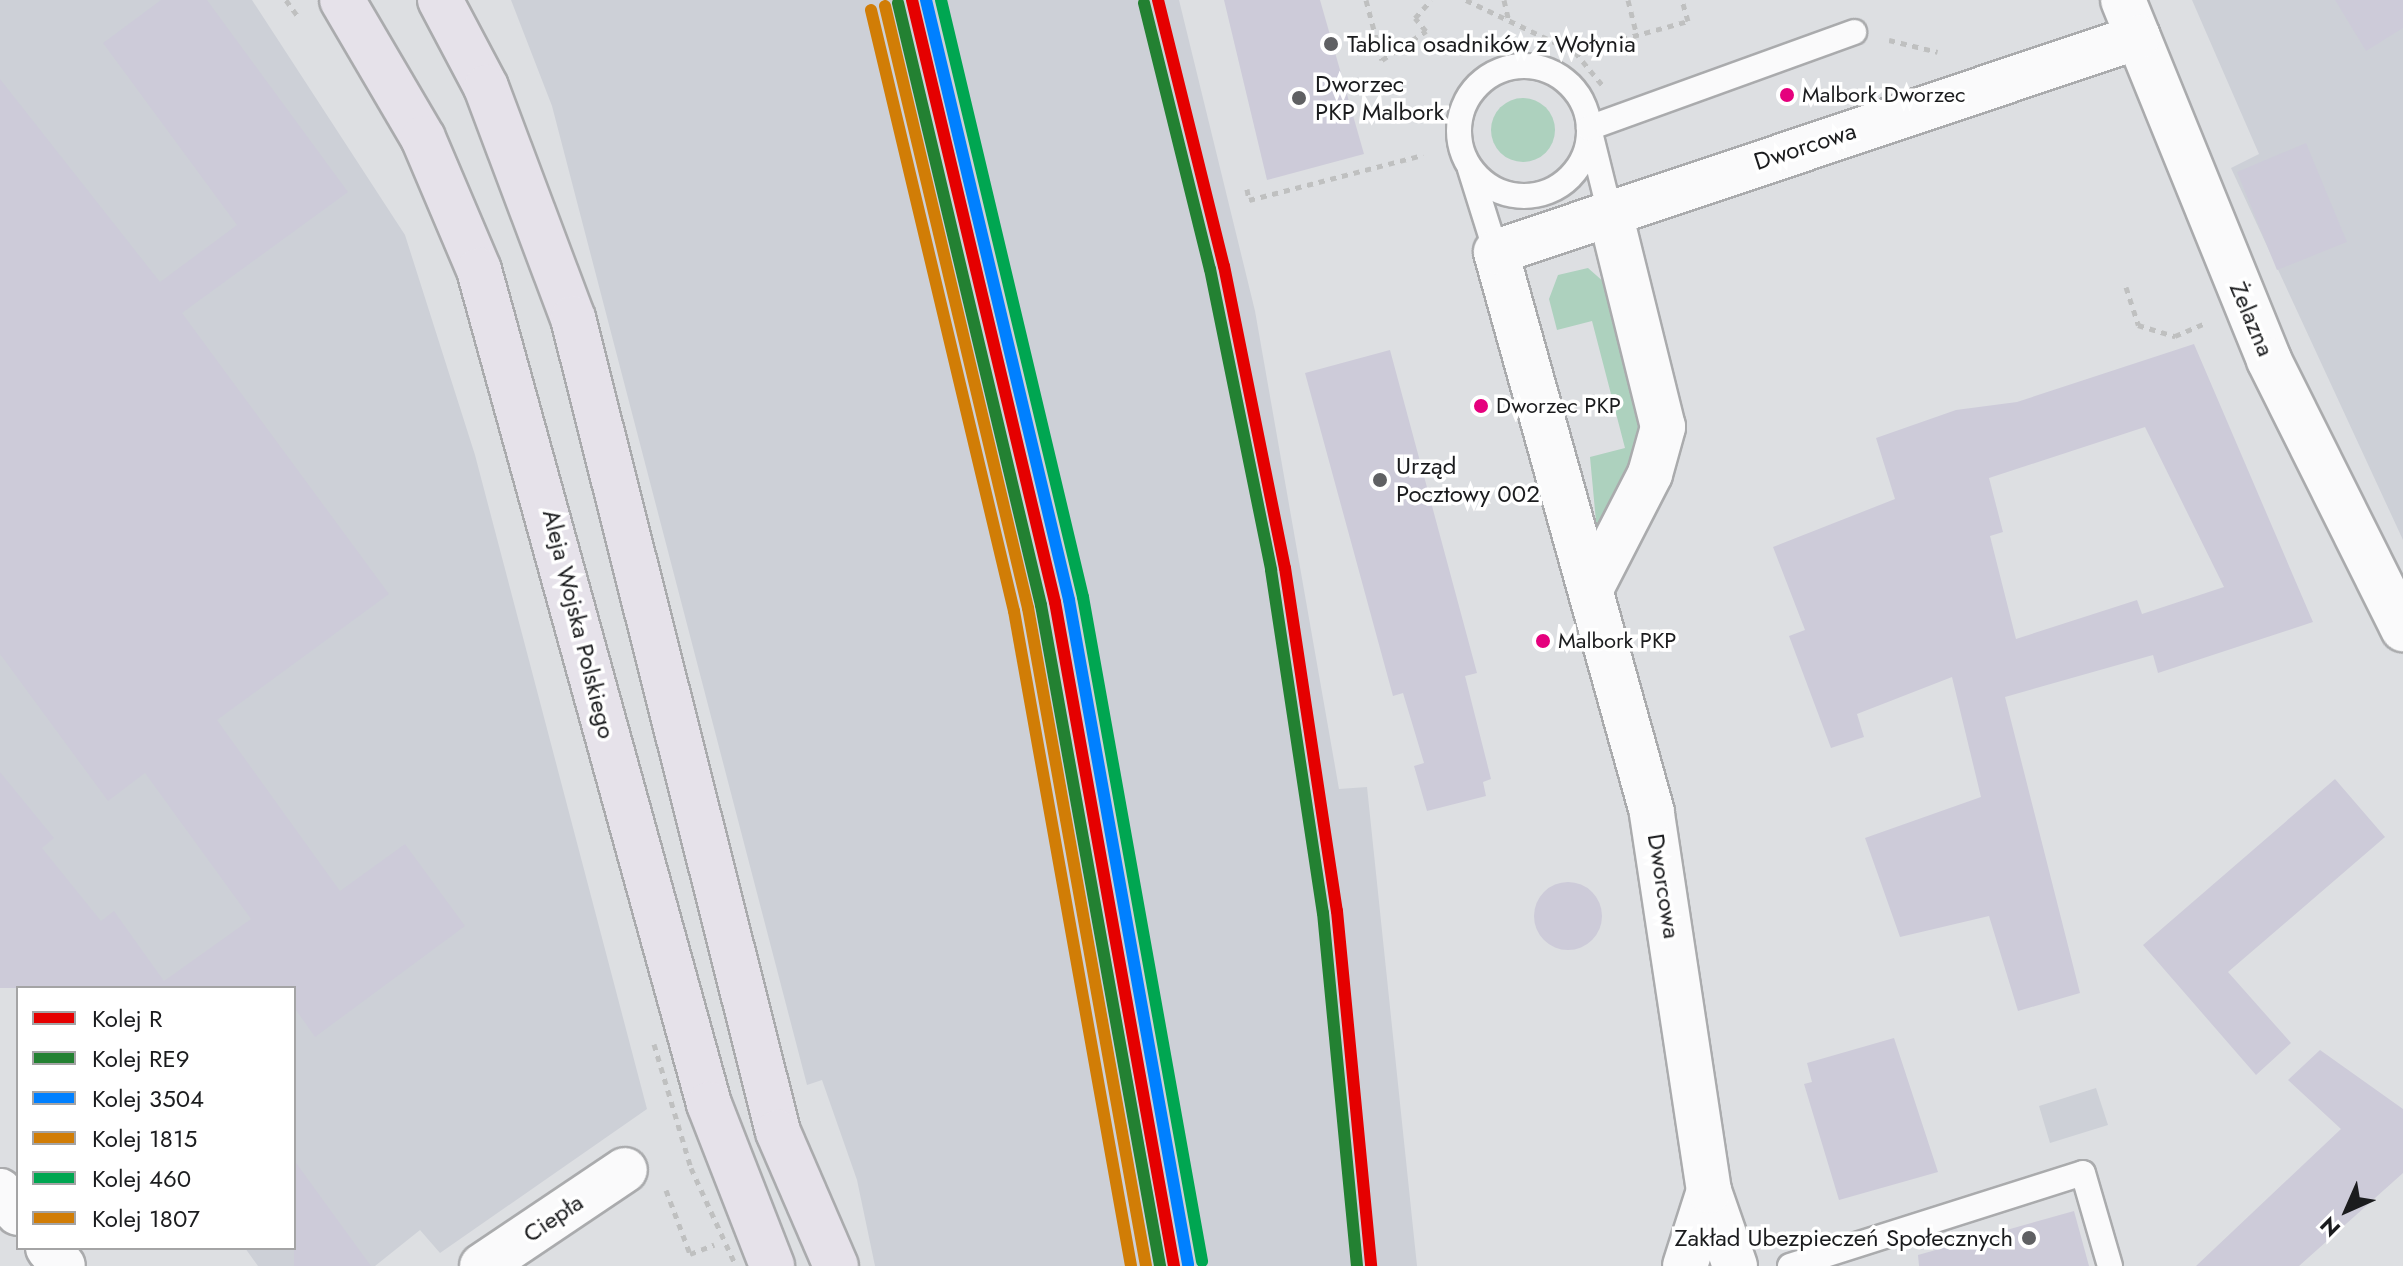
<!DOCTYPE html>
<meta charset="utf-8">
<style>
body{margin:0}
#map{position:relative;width:2403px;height:1266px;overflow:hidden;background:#dddfe2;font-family:Jost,sans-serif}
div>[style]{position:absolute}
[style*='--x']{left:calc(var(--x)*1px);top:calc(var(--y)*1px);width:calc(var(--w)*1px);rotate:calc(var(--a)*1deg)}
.built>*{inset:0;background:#cdd0d7}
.green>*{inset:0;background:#add1be}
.round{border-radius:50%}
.building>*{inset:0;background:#cdcbd9}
.path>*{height:5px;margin-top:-2.5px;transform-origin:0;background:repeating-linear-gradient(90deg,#bfc0c0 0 6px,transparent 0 12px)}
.roads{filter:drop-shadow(2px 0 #aaabad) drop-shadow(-2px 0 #aaabad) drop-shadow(0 2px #aaabad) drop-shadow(0 -2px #aaabad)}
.lane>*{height:24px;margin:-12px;padding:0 12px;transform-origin:12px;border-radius:12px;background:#fafafb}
.lane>.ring{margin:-12px;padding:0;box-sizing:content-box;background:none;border:24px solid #fafafb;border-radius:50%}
.street>*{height:44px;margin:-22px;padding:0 22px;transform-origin:22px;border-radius:22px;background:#fafafb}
.primary>*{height:44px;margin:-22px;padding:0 22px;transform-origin:22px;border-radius:22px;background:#e6e2ea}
.path-bridge>*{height:5px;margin-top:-2.5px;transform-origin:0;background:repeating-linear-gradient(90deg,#bfc0c0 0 6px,transparent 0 12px)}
.rail-1>*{height:12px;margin:-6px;padding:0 6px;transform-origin:6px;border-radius:6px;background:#e50000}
.rail-2>*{height:12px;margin:-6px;padding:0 6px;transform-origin:6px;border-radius:6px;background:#238132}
.rail-3>*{height:12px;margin:-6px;padding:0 6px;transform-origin:6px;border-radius:6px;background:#0080ff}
.rail-4>*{height:12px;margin:-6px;padding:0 6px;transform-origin:6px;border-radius:6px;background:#d17d06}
.rail-5>*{height:12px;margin:-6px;padding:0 6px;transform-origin:6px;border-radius:6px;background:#00a651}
.rail-6>*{height:12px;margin:-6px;padding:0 6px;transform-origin:6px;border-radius:6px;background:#d17d06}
.dots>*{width:22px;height:22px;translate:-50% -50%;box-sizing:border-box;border:4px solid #fff;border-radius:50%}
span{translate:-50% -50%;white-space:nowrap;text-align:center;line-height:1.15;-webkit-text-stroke:7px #fff;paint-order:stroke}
.bus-label{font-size:22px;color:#1b1c1e}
.left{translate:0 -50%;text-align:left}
.poi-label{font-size:24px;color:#1b1c1e}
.right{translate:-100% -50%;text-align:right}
.street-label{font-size:24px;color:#1b1c1e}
.legend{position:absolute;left:16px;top:986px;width:280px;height:264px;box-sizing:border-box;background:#fff;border:2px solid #a4a4a5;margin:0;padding:10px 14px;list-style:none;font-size:24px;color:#1b1c1e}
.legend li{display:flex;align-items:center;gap:16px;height:40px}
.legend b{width:40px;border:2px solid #a4a4a5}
.north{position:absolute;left:2307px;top:1170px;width:80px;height:80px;-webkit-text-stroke:6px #fff;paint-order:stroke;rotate:225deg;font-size:22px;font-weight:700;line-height:32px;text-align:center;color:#1b1c1e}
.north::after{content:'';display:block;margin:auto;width:28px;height:36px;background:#1b1c1e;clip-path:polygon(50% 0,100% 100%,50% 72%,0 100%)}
</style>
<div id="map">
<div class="built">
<i style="clip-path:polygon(0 0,252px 0,405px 235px,475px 455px,647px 1109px,440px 1253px,420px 1230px,375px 1266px,258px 1266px,245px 1248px,294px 1248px,294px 988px,56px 988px,0 916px)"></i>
<i style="clip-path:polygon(511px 0,1179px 0,1255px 311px,1339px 789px,1367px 787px,1417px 1266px,875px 1266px,857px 1180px,822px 1080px,807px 1085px,552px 106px)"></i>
<i style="clip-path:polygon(2192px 0,2403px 0,2403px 540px,2231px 168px,2259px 154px)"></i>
<i style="clip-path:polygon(2096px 1088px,2108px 1125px,2050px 1143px,2039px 1106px)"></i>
</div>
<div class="green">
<i class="round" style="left:1491px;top:98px;width:64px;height:64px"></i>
<i style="clip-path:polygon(1588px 268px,1605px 283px,1643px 428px,1643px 443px,1597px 532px,1590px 457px,1625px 448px,1592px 321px,1557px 330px,1549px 299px,1558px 275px)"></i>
</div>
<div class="building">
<i style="clip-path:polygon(161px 0,207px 0,348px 192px,182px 313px,389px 594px,217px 720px,340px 891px,405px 844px,465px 926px,315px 1037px,294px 1007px,294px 988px,0 988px,0 772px,54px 838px,42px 848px,101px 921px,114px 911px,164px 981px,251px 919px,145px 773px,108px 801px,0 654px,0 79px,160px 282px,237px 225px,103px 43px)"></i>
<i style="clip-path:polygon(1224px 0,1320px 0,1364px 154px,1267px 180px)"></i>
<i style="clip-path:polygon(2335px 0,2403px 0,2403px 28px,2366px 51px)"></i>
<i style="clip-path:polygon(2306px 143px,2347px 242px,2277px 270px,2237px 172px)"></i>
<i style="clip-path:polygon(evenodd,2194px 344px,2313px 622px,2158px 673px,2153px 655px,2005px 697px,2080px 993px,2018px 1011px,1989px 916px,1900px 937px,1865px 838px,1981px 797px,1952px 677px,1857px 714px,1864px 737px,1831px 748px,1789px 636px,1805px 630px,1773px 547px,1895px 499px,1876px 438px,1956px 410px,2017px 402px,2194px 344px,2145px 427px,2224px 587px,2142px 614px,2137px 600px,2016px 639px,1990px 536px,2003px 532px,1989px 478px,2145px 427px)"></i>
<i style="clip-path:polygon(1390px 350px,1477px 673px,1465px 676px,1491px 779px,1483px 782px,1486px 796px,1427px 811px,1414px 766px,1424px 763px,1403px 693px,1393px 696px,1305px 373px)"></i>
<i style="clip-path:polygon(2335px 779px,2385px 837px,2228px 972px,2291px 1043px,2256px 1075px,2143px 945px)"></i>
<i class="round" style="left:1534px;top:882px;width:68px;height:68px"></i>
<i style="clip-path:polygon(1894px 1038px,1938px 1172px,1839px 1200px,1804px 1084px,1812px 1082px,1807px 1063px)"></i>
<i style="clip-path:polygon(2320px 1050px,2403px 1109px,2403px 1173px,2299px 1266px,2196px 1266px,2341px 1129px,2288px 1080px)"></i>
<i style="clip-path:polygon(294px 1160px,371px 1266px,294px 1266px)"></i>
<i style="clip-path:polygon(2074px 1211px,2089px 1266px,1919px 1266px,1918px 1255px)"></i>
</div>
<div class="path">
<i style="--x:286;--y:0;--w:19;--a:54"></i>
<i style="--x:1366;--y:0;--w:62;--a:75.1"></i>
<i style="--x:1382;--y:60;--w:53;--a:-33.4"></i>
<i style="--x:1426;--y:31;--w:17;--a:-130"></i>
<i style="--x:1415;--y:18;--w:24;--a:-48"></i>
<i style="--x:1466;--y:0;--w:121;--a:25.5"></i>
<i style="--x:1575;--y:52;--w:44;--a:50.5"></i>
<i style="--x:1504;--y:0;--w:22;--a:77"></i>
<i style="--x:1628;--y:0;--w:36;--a:76"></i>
<i style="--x:1889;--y:40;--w:50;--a:13.8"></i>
<i style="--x:1575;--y:52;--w:117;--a:-15.3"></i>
<i style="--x:1688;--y:21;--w:22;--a:-106"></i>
<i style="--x:1247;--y:189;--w:11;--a:80"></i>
<i style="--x:1249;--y:200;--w:180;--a:-14.5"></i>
<i style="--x:2126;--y:287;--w:40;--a:72"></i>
<i style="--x:2138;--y:325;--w:39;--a:17"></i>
<i style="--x:2175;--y:336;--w:30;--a:-23"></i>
<i style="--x:666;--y:1190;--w:68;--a:69.4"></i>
<i style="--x:690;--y:1254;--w:26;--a:-21"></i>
</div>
<div class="roads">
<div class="lane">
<i class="ring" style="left:1459px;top:66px;width:106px;height:106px"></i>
<i style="--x:1470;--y:169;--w:87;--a:72.6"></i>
<i style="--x:1610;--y:213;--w:88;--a:-103.9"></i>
<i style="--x:1589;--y:128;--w:282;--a:-19.9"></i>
<i style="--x:1790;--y:1266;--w:307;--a:-17.6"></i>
<i style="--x:2083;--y:1173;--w:97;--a:73.8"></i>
</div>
<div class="street">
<i style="--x:2123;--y:0;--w:388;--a:67.9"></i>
<i style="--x:2269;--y:360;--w:301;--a:63.5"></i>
<i style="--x:1592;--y:587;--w:127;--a:-62.8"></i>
<i style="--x:1650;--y:474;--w:49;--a:-74.5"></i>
<i style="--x:1663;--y:427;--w:220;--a:-103.9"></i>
<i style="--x:0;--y:1191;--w:28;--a:51"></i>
<i style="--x:48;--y:1248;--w:23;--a:50"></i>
<i style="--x:482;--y:1266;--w:172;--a:-33.9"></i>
<i style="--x:1685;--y:1266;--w:79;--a:-72.3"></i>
<i style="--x:1735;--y:1266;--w:79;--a:-109.1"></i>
<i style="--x:1709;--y:1191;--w:383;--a:-98.6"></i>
<i style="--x:1652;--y:812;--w:581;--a:-105.57"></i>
<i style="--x:1496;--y:252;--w:677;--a:-18.52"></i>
</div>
<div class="primary">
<i style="--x:342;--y:0;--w:160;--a:59.6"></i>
<i style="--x:423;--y:138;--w:143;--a:67"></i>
<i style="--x:479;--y:270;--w:865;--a:74.58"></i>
<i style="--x:709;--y:1104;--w:174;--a:68.7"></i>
<i style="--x:440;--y:0;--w:98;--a:62.1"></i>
<i style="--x:486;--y:87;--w:247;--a:69.4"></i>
<i style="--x:573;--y:318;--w:839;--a:75.86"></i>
<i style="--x:778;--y:1132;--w:146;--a:66.6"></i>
</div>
</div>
<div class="path-bridge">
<i style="--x:654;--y:1044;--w:129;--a:73.4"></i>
<i style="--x:691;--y:1168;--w:108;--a:65.3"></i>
</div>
<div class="rail-1">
<i style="--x:912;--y:0;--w:619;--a:76.64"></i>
<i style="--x:1055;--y:602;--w:675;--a:79.84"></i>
<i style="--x:1158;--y:0;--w:274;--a:76.1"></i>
<i style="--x:1224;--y:266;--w:308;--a:78.6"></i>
<i style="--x:1285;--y:568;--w:347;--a:81.4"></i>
<i style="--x:1337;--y:911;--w:357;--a:84.5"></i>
</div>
<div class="rail-2">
<i style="--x:898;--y:3;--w:619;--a:76.64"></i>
<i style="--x:1041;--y:605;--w:672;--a:79.79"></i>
<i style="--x:1144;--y:3;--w:274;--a:76.1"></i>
<i style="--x:1210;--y:269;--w:307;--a:78.5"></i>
<i style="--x:1271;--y:570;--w:347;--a:81.4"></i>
<i style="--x:1323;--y:913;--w:355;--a:84.5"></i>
</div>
<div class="rail-3">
<i style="--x:926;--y:0;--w:617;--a:76.59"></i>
<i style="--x:1069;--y:600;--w:675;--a:79.84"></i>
</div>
<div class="rail-4">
<i style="--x:885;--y:6;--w:619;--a:76.64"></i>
<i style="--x:1028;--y:608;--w:668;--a:79.83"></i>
</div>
<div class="rail-5">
<i style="--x:941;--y:0;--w:614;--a:76.62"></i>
<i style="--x:1083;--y:597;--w:675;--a:79.84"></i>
</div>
<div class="rail-6">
<i style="--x:871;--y:10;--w:618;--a:76.62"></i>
<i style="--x:1014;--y:611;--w:665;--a:79.87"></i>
</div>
<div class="dots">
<i style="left:1331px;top:44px;background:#5f6063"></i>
<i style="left:1787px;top:95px;background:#e5007d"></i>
<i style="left:1299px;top:98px;background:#5f6063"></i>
<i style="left:1481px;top:406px;background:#e5007d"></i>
<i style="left:1380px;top:480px;background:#5f6063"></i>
<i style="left:1543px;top:641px;background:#e5007d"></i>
<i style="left:2029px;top:1238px;background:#5f6063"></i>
</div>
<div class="bus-label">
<span class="left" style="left:1802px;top:95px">Malbork Dworzec</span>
<span class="left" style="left:1496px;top:406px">Dworzec PKP</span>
<span class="left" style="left:1558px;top:641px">Malbork PKP</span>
</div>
<div class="poi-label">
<span class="left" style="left:1347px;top:44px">Tablica osadników z Wołynia</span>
<span class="left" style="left:1315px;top:98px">Dworzec<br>PKP Malbork</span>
<span class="left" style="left:1396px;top:480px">Urząd<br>Pocztowy 002</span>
<span class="right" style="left:2013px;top:1238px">Zakład Ubezpieczeń Społecznych</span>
</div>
<div class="street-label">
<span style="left:1805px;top:146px;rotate:-18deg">Dworcowa</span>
<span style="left:2252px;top:319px;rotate:67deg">Żelazna</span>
<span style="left:579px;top:624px;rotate:76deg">Aleja Wojska Polskiego</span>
<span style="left:1664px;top:886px;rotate:81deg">Dworcowa</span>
<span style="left:553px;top:1218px;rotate:-34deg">Ciepła</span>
</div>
<ul class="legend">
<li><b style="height:10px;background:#e50000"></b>Kolej R</li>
<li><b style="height:10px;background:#238132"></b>Kolej RE9</li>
<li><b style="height:10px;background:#0080ff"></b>Kolej 3504</li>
<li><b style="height:10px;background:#d17d06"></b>Kolej 1815</li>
<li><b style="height:10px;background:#00a651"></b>Kolej 460</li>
<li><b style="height:10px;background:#d17d06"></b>Kolej 1807</li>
</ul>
<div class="north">N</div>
</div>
